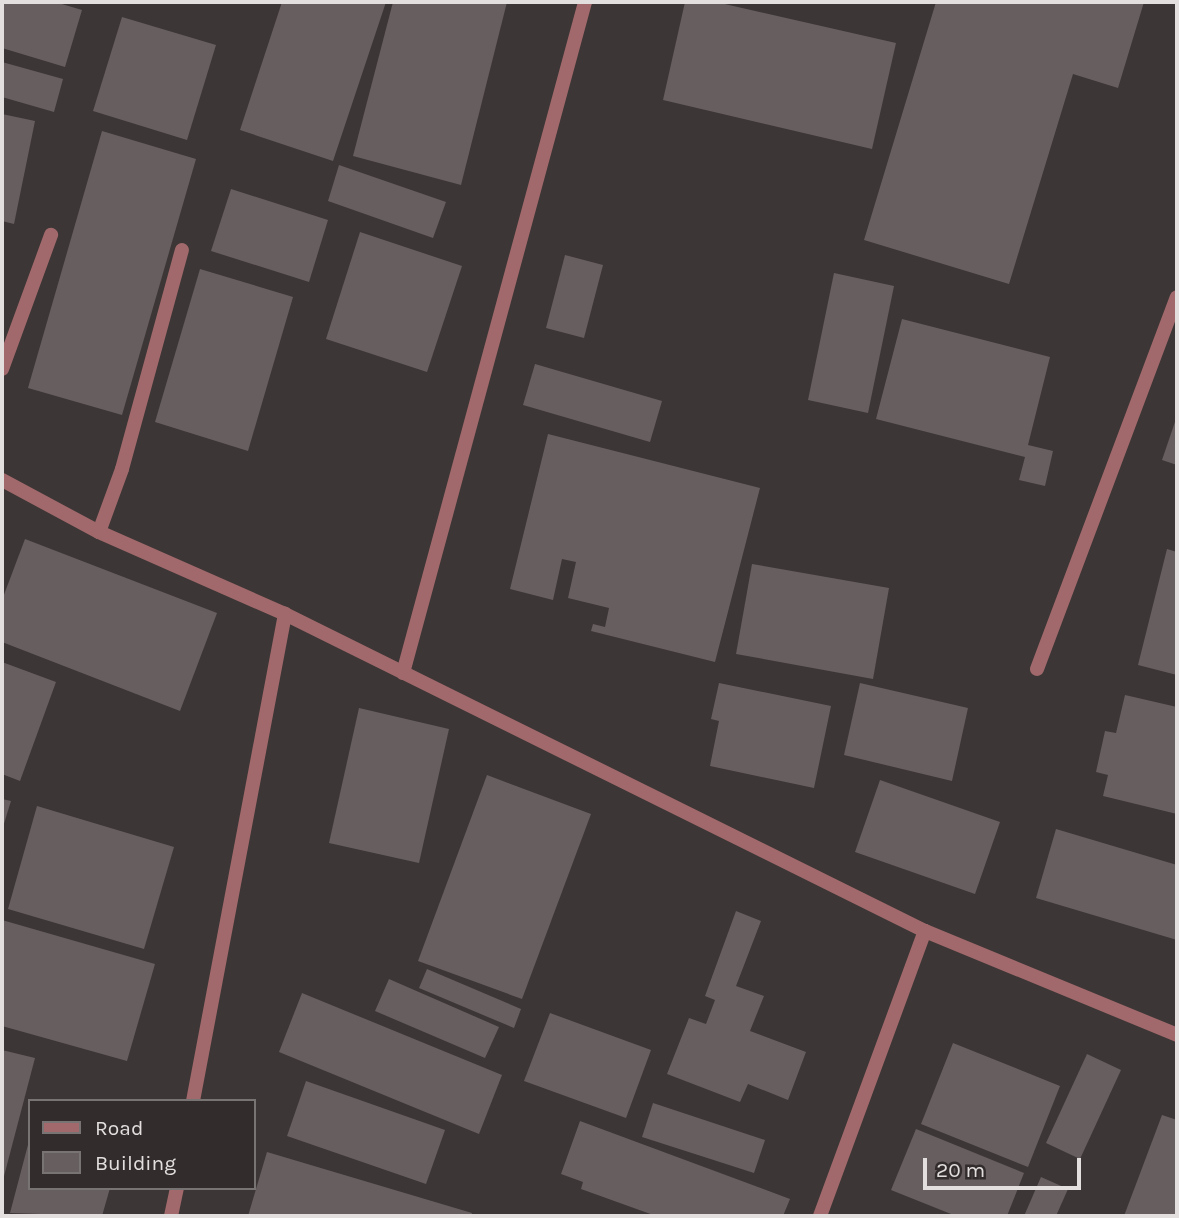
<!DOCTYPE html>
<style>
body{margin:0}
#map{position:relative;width:1179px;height:1218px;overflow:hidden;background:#3d3636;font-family:Karla,sans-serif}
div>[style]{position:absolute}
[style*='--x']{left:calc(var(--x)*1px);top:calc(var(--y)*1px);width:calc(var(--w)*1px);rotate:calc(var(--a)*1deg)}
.building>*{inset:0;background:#675f5f}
.street>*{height:14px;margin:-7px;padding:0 7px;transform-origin:7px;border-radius:7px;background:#a1696b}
span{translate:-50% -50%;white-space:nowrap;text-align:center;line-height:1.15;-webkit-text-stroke:5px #322c2c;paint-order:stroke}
.frame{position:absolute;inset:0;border:4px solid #e3dfdf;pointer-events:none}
.legend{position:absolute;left:28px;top:1099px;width:228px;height:91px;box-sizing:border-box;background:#322c2c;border:2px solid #797474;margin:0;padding:9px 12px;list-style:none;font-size:21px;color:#e3dfdf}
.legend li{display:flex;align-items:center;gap:14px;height:35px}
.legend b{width:35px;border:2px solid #797474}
.scale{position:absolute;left:923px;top:1158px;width:158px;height:32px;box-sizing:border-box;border:4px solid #e3dfdf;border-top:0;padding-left:9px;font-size:21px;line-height:24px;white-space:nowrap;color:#e3dfdf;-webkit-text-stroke:5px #322c2c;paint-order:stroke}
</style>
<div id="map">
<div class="building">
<i style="clip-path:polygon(2px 2px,55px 2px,82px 10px,65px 67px,2px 48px)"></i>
<i style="clip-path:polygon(282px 2px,386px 2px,333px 161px,240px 130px)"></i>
<i style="clip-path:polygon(393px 2px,507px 2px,461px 185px,353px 156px)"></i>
<i style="clip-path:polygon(685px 2px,716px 2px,896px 43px,872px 149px,663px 100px)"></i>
<i style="clip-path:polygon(936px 2px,1144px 2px,1118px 88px,1073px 74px,1009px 284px,864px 240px)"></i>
<i style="clip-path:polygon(122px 17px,216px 45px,187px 140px,93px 111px)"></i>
<i style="clip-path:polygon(2px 62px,63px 79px,54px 112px,2px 97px)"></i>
<i style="clip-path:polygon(2px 114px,35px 121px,14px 224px,2px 221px)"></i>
<i style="clip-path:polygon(102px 131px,196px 159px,122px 415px,28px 388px)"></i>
<i style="clip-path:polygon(339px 165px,446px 202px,433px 238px,328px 201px)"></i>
<i style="clip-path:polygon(231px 189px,328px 220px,309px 282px,211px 251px)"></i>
<i style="clip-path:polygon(360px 232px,462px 266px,427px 372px,326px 339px)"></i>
<i style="clip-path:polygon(565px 255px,603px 265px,584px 338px,546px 328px)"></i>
<i style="clip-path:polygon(200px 269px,293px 297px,248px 451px,155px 422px)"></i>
<i style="clip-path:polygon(834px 273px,894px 286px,868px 413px,808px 400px)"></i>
<i style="clip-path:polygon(902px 319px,1050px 357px,1028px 445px,1053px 451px,1045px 486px,1019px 480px,1025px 457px,876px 419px)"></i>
<i style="clip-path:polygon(535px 364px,662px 401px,650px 442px,523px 405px)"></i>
<i style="clip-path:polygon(1177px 416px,1177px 465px,1162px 460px)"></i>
<i style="clip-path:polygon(548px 434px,760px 488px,715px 662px,591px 631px,593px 624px,605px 627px,609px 608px,568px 598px,576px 562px,562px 559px,553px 600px,510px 589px)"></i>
<i style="clip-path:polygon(25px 539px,217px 613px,180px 711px,2px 642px,2px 600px)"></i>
<i style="clip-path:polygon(1167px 549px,1177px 552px,1177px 675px,1138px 665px)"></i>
<i style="clip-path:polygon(752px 564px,889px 588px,873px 679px,736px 654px)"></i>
<i style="clip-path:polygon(2px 662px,56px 682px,20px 781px,2px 774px)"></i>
<i style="clip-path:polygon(719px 683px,831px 706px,814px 788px,710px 766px,719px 721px,711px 719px)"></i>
<i style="clip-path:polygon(860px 683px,968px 708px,952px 781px,844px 755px)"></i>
<i style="clip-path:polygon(1125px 695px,1177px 707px,1177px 814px,1103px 796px,1108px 775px,1096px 772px,1105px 731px,1116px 733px)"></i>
<i style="clip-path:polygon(359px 708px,449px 729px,419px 863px,329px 843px)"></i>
<i style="clip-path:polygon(487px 775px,591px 814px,522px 999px,418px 961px)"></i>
<i style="clip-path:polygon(880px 780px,1000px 822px,975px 894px,855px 852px)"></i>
<i style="clip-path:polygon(2px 799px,11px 801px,2px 830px)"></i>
<i style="clip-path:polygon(37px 806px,174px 847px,144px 949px,8px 909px)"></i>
<i style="clip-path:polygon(1056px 829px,1177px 865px,1177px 940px,1036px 898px)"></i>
<i style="clip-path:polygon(736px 911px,761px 921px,736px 986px,764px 996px,750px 1031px,806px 1052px,788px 1100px,748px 1084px,740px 1102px,667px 1074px,689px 1018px,706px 1024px,715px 1000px,705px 996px)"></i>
<i style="clip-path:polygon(2px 920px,155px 964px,127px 1061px,2px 1026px)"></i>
<i style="clip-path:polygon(427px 969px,521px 1009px,514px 1028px,419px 988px)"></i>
<i style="clip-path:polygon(389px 979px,499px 1027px,485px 1058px,375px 1011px)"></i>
<i style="clip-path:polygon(302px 993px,502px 1075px,479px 1134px,279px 1052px)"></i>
<i style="clip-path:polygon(550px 1013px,651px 1050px,626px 1118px,524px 1081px)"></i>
<i style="clip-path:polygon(953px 1043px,1060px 1086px,1028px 1167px,921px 1124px)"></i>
<i style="clip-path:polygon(2px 1050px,35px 1058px,3px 1180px,2px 1180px)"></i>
<i style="clip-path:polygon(1087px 1054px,1121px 1070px,1080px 1159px,1046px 1143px)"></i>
<i style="clip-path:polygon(306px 1081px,445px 1130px,426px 1184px,287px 1136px)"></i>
<i style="clip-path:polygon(653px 1103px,765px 1140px,754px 1173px,642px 1137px)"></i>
<i style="clip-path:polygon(1162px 1115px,1177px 1120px,1177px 1216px,1124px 1216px)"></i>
<i style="clip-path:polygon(580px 1121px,790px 1199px,783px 1216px,656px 1216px,581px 1189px,583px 1182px,561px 1174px)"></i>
<i style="clip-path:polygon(916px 1129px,1024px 1173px,1007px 1216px,956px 1216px,891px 1190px)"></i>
<i style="clip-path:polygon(29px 1141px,30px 1188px,110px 1188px,102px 1216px,10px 1213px)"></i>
<i style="clip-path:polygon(267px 1152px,472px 1213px,471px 1216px,248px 1216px)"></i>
<i style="clip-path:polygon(1041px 1177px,1068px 1189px,1056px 1216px,1024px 1216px)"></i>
</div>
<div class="street">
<i style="--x:2;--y:369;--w:143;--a:-69.9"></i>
<i style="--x:2;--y:480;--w:110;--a:28.2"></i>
<i style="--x:99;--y:532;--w:203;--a:23.8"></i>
<i style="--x:285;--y:614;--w:714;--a:26.35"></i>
<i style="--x:925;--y:931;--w:273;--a:22.4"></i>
<i style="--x:99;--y:532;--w:67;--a:-69.9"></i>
<i style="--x:122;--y:469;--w:227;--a:-74.7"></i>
<i style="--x:1037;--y:669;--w:397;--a:-69.4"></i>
<i style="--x:403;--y:673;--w:695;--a:-74.82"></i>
<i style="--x:193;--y:1101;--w:496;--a:-79.3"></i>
<i style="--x:171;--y:1216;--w:29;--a:-78"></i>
<i style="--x:820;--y:1216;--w:304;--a:-69.8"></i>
</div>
<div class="frame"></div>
<ul class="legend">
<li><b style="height:9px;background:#a1696b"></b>Road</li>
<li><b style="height:19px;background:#675f5f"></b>Building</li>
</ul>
<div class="scale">20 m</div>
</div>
